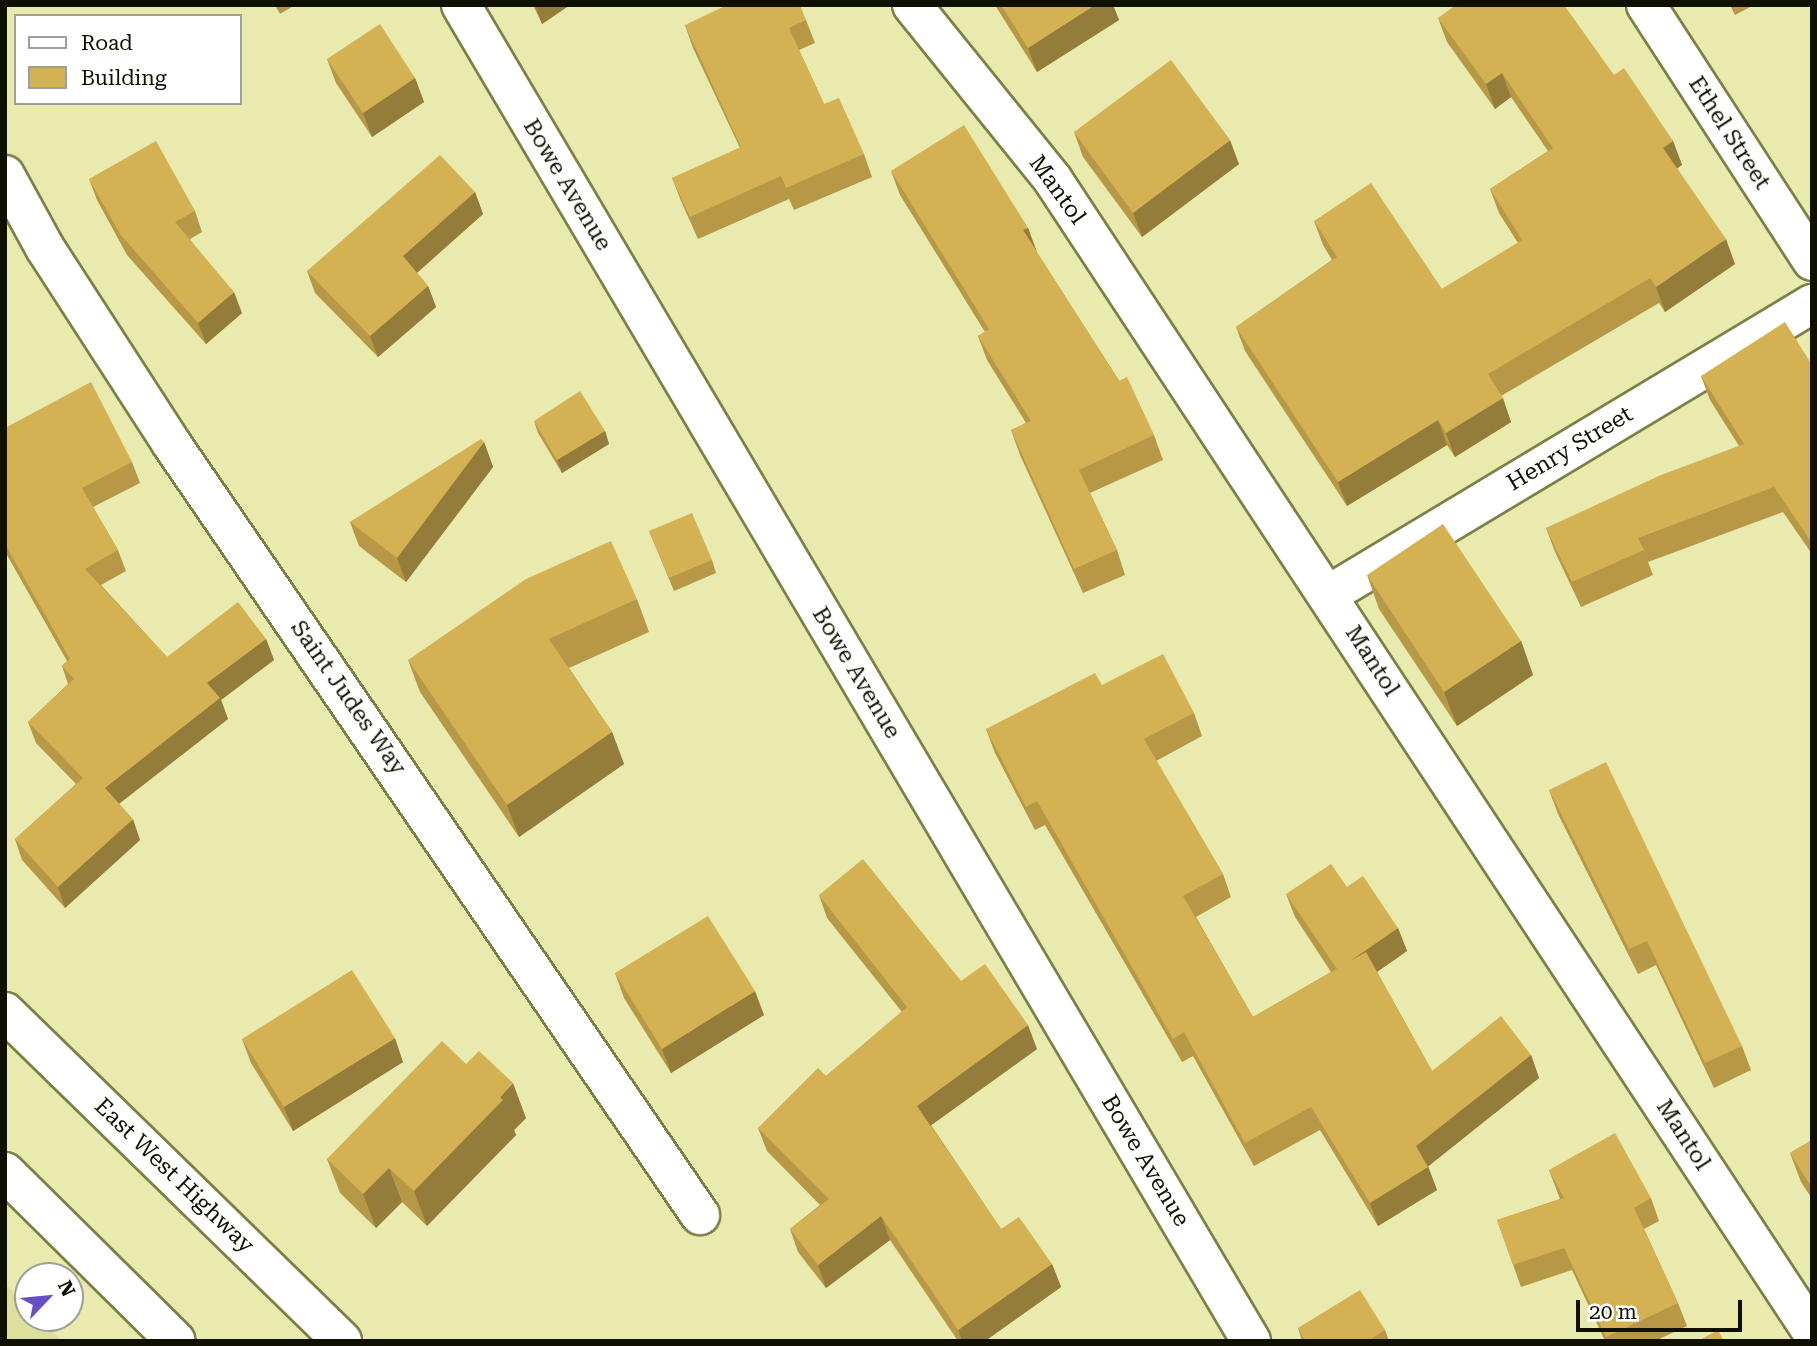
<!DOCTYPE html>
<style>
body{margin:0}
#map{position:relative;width:1817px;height:1346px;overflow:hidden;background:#e9eaae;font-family:"Roboto Serif",serif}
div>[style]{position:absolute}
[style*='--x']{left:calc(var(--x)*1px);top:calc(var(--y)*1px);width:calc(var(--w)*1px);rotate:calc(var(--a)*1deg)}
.built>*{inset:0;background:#dddf9b}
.roads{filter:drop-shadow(2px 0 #7e7f47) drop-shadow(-2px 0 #7e7f47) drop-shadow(0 2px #7e7f47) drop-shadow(0 -2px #7e7f47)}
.minor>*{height:38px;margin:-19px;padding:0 19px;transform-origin:19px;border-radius:19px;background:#fff}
.highway>*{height:38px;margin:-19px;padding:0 19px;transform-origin:19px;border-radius:19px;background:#fff}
.wall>*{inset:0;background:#b69847}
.shaded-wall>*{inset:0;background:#947c3a}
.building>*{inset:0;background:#d4b153}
span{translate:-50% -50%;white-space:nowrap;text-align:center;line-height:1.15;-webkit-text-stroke:5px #fff;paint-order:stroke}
.street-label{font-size:23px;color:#101000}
.frame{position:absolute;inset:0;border:7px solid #101000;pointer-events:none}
.legend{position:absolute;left:14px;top:14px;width:228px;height:91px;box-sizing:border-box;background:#fff;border:2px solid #9f9f99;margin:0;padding:9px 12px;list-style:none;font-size:21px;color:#101000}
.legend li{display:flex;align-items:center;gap:14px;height:35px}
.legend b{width:35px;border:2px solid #9f9f99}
.north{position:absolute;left:14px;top:1262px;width:70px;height:70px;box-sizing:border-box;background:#fff;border:2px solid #9f9f99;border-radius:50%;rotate:64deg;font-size:19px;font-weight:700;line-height:28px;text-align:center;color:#101000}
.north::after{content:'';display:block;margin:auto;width:24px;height:32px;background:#694dc6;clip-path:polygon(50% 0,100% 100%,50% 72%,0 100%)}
.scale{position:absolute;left:1576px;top:1300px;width:166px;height:32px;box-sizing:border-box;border:4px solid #101000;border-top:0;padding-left:9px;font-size:21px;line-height:24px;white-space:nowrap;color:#101000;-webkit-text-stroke:5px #fff;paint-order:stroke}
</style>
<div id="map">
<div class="built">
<i style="clip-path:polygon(5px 1284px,28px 1307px,28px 1318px,39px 1318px,62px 1341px,5px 1341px)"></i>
</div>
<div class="roads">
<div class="minor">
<i style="--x:461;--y:5;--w:1552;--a:59.4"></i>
<i style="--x:912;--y:5;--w:225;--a:51.1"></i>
<i style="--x:1053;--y:180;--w:1380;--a:56.62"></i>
<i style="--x:1646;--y:5;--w:305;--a:57"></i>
<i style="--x:5;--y:175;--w:83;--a:61.3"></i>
<i style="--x:45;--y:248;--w:232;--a:57.1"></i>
<i style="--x:171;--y:443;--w:936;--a:55.58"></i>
<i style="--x:1328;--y:595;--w:565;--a:-31.02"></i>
</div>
<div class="highway">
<i style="--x:5;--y:1012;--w:471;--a:44.3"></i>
<i style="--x:5;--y:1172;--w:240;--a:44.7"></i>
</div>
</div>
<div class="wall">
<i style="clip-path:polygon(275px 5px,295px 5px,280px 14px)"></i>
<i style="clip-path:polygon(533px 5px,570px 5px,542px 24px)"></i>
<i style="clip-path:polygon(995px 5px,1113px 5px,1119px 20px,1037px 72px)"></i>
<i style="clip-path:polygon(1730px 5px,1754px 5px,1735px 15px)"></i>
<i style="clip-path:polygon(1438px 18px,1614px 75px,1673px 141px,1682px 165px,1677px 168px,1735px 264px,1665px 312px,1659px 303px,1501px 396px,1511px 422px,1455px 457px,1447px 445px,1347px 506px,1245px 351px,1236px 327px,1332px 260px,1323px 245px,1314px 221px,1442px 289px,1518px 243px,1499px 213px,1490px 189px,1548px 151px,1511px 97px,1495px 109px,1447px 42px)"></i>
<i style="clip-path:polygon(806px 20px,815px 43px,799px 50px,824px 104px,864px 154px,872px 177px,794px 210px,789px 199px,698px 239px,681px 201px,672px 178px,740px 148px,693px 48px,685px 25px)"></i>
<i style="clip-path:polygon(327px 59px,415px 78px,424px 102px,372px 137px,336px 83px)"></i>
<i style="clip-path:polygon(1074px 132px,1239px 164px,1142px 237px,1083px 157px)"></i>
<i style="clip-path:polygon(891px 171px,1028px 228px,1036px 251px,1154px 435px,1163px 460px,1090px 493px,1117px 550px,1125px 575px,1083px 593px,1020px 455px,1011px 430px,1026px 423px,987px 360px,978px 336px,985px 332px,900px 195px)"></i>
<i style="clip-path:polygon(89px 179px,195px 211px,202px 232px,190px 239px,242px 313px,206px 344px,127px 255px,97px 200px)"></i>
<i style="clip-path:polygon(475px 192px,483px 214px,417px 273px,428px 286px,436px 307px,378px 357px,315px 293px,307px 271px)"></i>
<i style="clip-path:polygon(1812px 365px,1812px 554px,1783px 512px,1648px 562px,1653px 575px,1581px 607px,1555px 552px,1546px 528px,1739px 446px,1710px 400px,1701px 376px)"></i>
<i style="clip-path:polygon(534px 421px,605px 431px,609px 444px,562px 473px,538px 433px)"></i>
<i style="clip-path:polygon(5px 428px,132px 462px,140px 483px,93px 507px,118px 550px,126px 571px,101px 585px,167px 657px,266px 639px,274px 660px,221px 700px,228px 719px,119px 804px,140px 840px,65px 908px,22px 860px,15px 839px,76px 784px,36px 743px,28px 722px,68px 684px,62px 666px,67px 661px,7px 555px,5px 557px)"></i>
<i style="clip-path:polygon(484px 442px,493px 467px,406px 582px,359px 546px,350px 522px)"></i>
<i style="clip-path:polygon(649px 531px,712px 560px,716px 573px,674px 591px)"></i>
<i style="clip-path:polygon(1367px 575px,1521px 641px,1533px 675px,1457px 726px,1379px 609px)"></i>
<i style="clip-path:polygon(637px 599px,649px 632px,569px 668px,612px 732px,624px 764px,519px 837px,420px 692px,408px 660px)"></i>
<i style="clip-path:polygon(1102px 685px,1194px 713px,1202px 736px,1156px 761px,1223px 874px,1231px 897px,1196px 917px,1253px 1017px,1331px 972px,1295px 917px,1286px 894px,1347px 887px,1398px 928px,1407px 951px,1377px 972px,1432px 1071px,1531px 1055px,1539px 1078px,1428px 1166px,1437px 1190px,1378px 1226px,1320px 1130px,1254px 1166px,1193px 1056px,1182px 1062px,1045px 825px,1035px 830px,995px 753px,986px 729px)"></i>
<i style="clip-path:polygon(1549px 790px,1742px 1046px,1751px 1070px,1714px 1088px,1656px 965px,1638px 974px,1558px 814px)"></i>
<i style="clip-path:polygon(819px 895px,961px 981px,1037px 1049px,931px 1125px,1001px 1229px,1052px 1264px,1061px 1287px,985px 1341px,958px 1341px,890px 1240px,826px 1288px,798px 1252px,790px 1229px,820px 1205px,767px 1151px,758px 1128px,826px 1076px,902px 1012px,827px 918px)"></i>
<i style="clip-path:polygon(615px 973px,764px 1015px,671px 1073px,624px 998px)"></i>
<i style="clip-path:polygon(242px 1039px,403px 1062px,293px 1131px,251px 1063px)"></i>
<i style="clip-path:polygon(466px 1064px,526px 1118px,514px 1130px,516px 1135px,427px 1226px,402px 1202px,376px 1228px,340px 1193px,327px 1159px)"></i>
<i style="clip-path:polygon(1812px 1140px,1812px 1199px,1801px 1182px,1790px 1153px)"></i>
<i style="clip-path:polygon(1549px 1170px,1651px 1198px,1659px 1221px,1644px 1229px,1678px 1303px,1687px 1326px,1655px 1341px,1605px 1341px,1572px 1270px,1521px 1287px,1497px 1220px,1560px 1199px)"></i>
<i style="clip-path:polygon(1298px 1328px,1385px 1330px,1389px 1341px,1302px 1341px)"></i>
</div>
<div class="shaded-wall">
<i style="clip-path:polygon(535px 5px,570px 5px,542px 24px)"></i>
<i style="clip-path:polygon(1095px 5px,1113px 5px,1119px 20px,1037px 72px,1028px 48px)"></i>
<i style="clip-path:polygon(1502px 73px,1511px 97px,1495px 109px,1486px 84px)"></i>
<i style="clip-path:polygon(415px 78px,424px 102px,372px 137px,363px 113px)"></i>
<i style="clip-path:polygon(1230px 140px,1239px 164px,1142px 237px,1133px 213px)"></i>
<i style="clip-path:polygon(1673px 141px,1682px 165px,1672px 172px,1663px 148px)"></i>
<i style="clip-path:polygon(475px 192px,483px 214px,411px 278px,403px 256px)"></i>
<i style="clip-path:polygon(1028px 228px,1037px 252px,1023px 230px)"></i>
<i style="clip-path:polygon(1726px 239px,1735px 264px,1665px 312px,1656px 287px)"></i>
<i style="clip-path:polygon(428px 286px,436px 307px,378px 357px,370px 336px)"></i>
<i style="clip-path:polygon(234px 292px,242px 313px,206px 344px,198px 323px)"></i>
<i style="clip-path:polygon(1503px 398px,1511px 422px,1455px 457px,1446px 433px)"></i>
<i style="clip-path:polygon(1438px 420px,1447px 445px,1347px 506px,1338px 482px)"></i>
<i style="clip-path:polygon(605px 431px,609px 444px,562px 473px,557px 460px)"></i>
<i style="clip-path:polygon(484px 442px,493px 467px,406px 582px,397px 558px)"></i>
<i style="clip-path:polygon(266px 639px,274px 660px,221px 700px,228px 719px,112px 809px,105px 788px,207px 683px)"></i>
<i style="clip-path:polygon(1521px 641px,1533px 675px,1457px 726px,1444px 692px)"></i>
<i style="clip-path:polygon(612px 732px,624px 764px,519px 837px,507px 805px)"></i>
<i style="clip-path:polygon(133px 819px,140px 840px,65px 908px,58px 887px)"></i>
<i style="clip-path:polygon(1398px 928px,1407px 951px,1358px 985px,1350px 961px)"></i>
<i style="clip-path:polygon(755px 991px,764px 1015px,671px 1073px,662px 1049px)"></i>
<i style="clip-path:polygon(1028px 1025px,1037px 1049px,926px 1129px,917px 1106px)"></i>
<i style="clip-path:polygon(395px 1038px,403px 1062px,293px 1131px,284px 1107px)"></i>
<i style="clip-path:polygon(1531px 1055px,1539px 1078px,1425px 1169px,1428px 1167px,1437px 1190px,1378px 1226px,1370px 1203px,1416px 1146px)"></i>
<i style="clip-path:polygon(513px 1083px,526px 1118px,514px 1130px,516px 1135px,427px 1226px,414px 1191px)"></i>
<i style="clip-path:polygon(389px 1168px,402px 1202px,376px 1228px,363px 1194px)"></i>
<i style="clip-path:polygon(881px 1216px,890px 1240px,826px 1288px,818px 1265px)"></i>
<i style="clip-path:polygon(1052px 1264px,1061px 1287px,985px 1341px,962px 1341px,958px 1330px)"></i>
</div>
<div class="building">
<i style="clip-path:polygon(727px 5px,800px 5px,806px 20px,789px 28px,824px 104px,839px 98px,864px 154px,786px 188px,781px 176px,690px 217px,672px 178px,741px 147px,685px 25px)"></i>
<i style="clip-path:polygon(1001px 5px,1095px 5px,1028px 48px)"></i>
<i style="clip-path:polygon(1456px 5px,1564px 5px,1614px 75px,1624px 68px,1673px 141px,1663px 148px,1726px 239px,1656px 287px,1650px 278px,1488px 374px,1503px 398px,1446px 433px,1438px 420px,1338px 482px,1236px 327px,1337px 257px,1314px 221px,1371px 183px,1442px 289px,1522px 240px,1490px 189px,1553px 148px,1502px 73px,1486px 84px,1438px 18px)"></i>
<i style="clip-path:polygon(380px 24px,415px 78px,363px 113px,327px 59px)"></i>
<i style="clip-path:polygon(1171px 60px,1230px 140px,1133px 213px,1074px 132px)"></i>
<i style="clip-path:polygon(964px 125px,1028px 228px,1023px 230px,1119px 381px,1127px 377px,1154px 435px,1079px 470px,1117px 550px,1074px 569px,1011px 430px,1031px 421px,978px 336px,989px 329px,891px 171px)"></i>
<i style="clip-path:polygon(156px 141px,195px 211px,175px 222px,234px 292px,198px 323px,120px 234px,89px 179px)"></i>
<i style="clip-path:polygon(440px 155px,475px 192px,403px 256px,428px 286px,370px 336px,307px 271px)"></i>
<i style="clip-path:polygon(1785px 322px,1812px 365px,1812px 543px,1774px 487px,1638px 538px,1644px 550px,1572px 582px,1546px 528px,1661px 475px,1744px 444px,1701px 376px)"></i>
<i style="clip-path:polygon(91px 382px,132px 462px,82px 488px,118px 550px,85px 569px,167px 657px,238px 602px,266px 639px,207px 683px,220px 698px,105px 788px,133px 819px,58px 887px,15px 839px,83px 778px,28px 722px,74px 679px,62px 666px,70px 659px,5px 544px,5px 428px)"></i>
<i style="clip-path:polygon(580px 391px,605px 431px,557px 460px,534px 421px)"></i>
<i style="clip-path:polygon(481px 439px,484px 442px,397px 558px,350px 522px)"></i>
<i style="clip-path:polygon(692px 513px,712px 560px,669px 578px,649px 531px)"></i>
<i style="clip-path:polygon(1443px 524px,1521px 641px,1444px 692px,1367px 575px)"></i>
<i style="clip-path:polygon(611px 541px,637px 599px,549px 639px,612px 732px,507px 805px,408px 660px,526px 579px)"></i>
<i style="clip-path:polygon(1163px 654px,1194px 713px,1144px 739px,1223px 874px,1183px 896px,1253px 1017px,1337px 969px,1286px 894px,1331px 864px,1347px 887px,1363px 876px,1398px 928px,1350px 961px,1366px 952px,1432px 1071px,1501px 1016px,1531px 1055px,1416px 1146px,1428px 1167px,1370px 1203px,1311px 1107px,1245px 1143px,1184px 1032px,1173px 1039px,1037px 801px,1026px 807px,986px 729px,1095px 673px,1102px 685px)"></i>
<i style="clip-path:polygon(1606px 762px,1742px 1046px,1705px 1063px,1647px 941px,1629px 949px,1549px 790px)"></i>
<i style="clip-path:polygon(863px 859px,961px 981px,985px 964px,1028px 1025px,917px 1106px,1001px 1229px,1019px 1217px,1052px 1264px,958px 1330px,881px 1216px,818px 1265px,790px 1229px,829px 1199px,758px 1128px,818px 1068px,826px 1076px,907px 1007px,819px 895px)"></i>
<i style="clip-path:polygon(708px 916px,755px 991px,662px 1049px,615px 973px)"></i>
<i style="clip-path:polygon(352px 970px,395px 1038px,284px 1107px,242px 1039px)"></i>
<i style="clip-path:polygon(442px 1041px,466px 1064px,479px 1051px,513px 1083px,500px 1097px,503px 1100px,414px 1191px,389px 1168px,363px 1194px,327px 1159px)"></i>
<i style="clip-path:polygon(1615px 1133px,1651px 1198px,1634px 1208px,1678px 1303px,1606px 1337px,1564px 1248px,1513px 1265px,1497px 1220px,1564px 1198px,1549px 1170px)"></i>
<i style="clip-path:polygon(1812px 1140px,1812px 1188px,1790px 1153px)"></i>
<i style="clip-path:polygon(1360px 1290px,1385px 1330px,1368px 1341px,1305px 1341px,1298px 1328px)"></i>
<i style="clip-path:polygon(1718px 1330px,1724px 1341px,1698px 1341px)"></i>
</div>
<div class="street-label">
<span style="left:1729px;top:133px;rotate:57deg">Ethel Street</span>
<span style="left:567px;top:185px;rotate:59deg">Bowe Avenue</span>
<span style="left:1057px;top:190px;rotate:54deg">Mantol</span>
<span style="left:1570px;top:449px;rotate:-31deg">Henry Street</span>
<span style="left:1372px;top:661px;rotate:57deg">Mantol</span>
<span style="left:856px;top:673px;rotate:59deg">Bowe Avenue</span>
<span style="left:348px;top:698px;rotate:55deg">Saint Judes Way</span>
<span style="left:1683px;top:1135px;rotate:57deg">Mantol</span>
<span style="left:1145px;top:1161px;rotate:59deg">Bowe Avenue</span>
<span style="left:174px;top:1176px;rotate:44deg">East West Highway</span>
</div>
<div class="frame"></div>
<ul class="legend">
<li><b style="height:9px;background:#fff"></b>Road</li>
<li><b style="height:19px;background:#d4b153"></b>Building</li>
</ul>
<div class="north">N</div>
<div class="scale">20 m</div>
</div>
